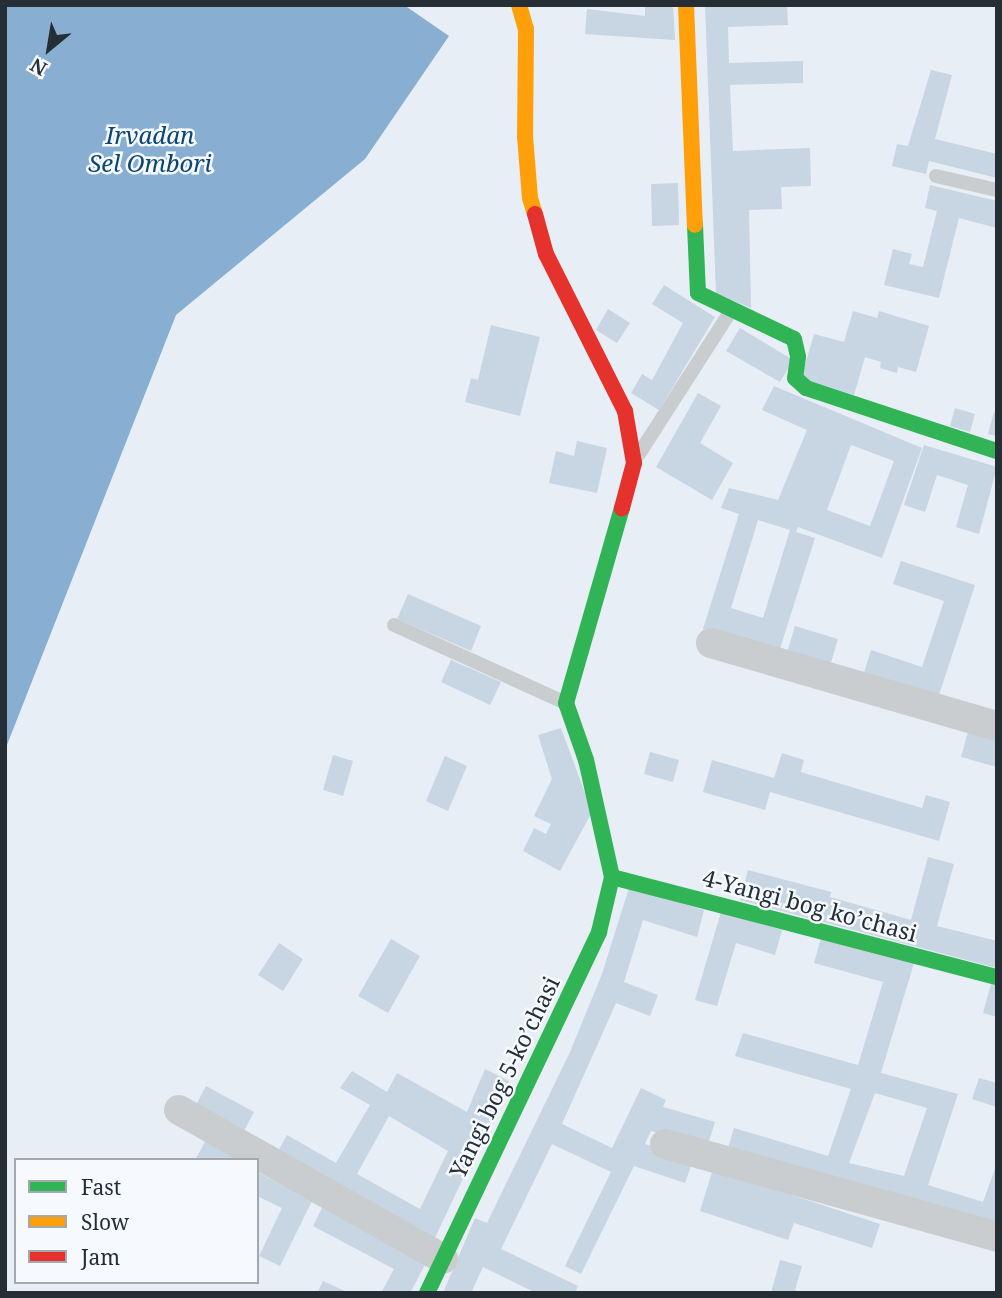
<!DOCTYPE html>
<meta charset="utf-8">
<style>
body{margin:0}
#map{position:relative;width:1002px;height:1298px;overflow:hidden;background:#e7eef5;font-family:"Noto Serif",serif}
div>[style]{position:absolute}
[style*='--x']{left:calc(var(--x)*1px);top:calc(var(--y)*1px);width:calc(var(--w)*1px);rotate:calc(var(--a)*1deg)}
.water>*{inset:0;background:#88aed2}
.building>*{inset:0;background:#c8d5e2}
.lane>*{height:14px;margin:-7px;padding:0 7px;transform-origin:7px;border-radius:7px;background:#cacdd0}
.street>*{height:30px;margin:-15px;padding:0 15px;transform-origin:15px;border-radius:15px;background:#cacdd0}
.fast>*{height:16px;margin:-8px;padding:0 8px;transform-origin:8px;border-radius:8px;background:#30b455}
.slow>*{height:16px;margin:-8px;padding:0 8px;transform-origin:8px;border-radius:8px;background:#ff9f0a}
.jam>*{height:16px;margin:-8px;padding:0 8px;transform-origin:8px;border-radius:8px;background:#e5322d}
span{translate:-50% -50%;white-space:nowrap;text-align:center;line-height:1.15;-webkit-text-stroke:5px #f6faff;paint-order:stroke}
.street-label{font-size:23px;color:#252d35}
.water-label{font-size:24px;color:#0c4675;font-style:italic}
.frame{position:absolute;inset:0;border:7px solid #252d35;pointer-events:none}
.legend{position:absolute;left:14px;top:1158px;width:245px;height:126px;box-sizing:border-box;background:#f6faff;border:2px solid #a2a8ae;margin:0;padding:9px 12px;list-style:none;font-size:21px;color:#252d35}
.legend li{display:flex;align-items:center;gap:14px;height:35px}
.legend b{width:35px;border:2px solid #a2a8ae}
.north{position:absolute;left:14px;top:14px;width:70px;height:70px;-webkit-text-stroke:5px #f6faff;paint-order:stroke;rotate:210deg;font-size:19px;font-weight:700;line-height:28px;text-align:center;color:#252d35}
.north::after{content:'';display:block;margin:auto;width:24px;height:32px;background:#252d35;clip-path:polygon(50% 0,100% 100%,50% 72%,0 100%)}
</style>
<div id="map">
<div class="water">
<i style="clip-path:polygon(5px 5px,404px 5px,449px 36px,365px 159px,176px 315px,5px 750px)"></i>
</div>
<div class="building">
<i style="clip-path:polygon(645px 5px,673px 5px,675px 40px,585px 34px,587px 9px,645px 16px)"></i>
<i style="clip-path:polygon(705px 5px,787px 5px,788px 25px,728px 27px,729px 63px,803px 61px,803px 83px,730px 85px,733px 151px,810px 148px,811px 186px,781px 187px,782px 209px,749px 210px,751px 308px,716px 293px)"></i>
<i style="clip-path:polygon(931px 70px,952px 75px,935px 139px,997px 154px,997px 178px,929px 161px,926px 174px,892px 166px,897px 144px,908px 146px)"></i>
<i style="clip-path:polygon(678px 183px,679px 225px,652px 226px,651px 184px)"></i>
<i style="clip-path:polygon(930px 185px,997px 201px,997px 228px,959px 218px,939px 298px,884px 285px,893px 249px,912px 254px,909px 264px,923px 267px,937px 211px,925px 208px)"></i>
<i style="clip-path:polygon(664px 285px,715px 317px,659px 410px,631px 393px,642px 374px,652px 380px,683px 323px,652px 304px)"></i>
<i style="clip-path:polygon(608px 309px,630px 323px,617px 343px,596px 330px)"></i>
<i style="clip-path:polygon(853px 311px,877px 318px,879px 311px,929px 326px,916px 372px,898px 367px,897px 373px,880px 368px,881px 362px,865px 357px,854px 395px,801px 379px,814px 334px,844px 342px)"></i>
<i style="clip-path:polygon(491px 325px,540px 337px,520px 416px,465px 402px,471px 378px,478px 380px)"></i>
<i style="clip-path:polygon(740px 328px,793px 360px,780px 382px,726px 351px)"></i>
<i style="clip-path:polygon(evenodd,774px 386px,922px 448px,882px 558px,798px 527px,796px 532px,815px 538px,779px 652px,703px 629px,739px 514px,721px 508px,729px 488px,778px 500px,807px 430px,762px 410px,774px 386px,851px 445px,894px 461px,870px 526px,827px 510px,851px 445px,774px 386px,758px 520px,790px 530px,763px 618px,731px 608px,758px 520px)"></i>
<i style="clip-path:polygon(698px 393px,721px 406px,700px 443px,733px 463px,712px 500px,656px 467px)"></i>
<i style="clip-path:polygon(955px 408px,975px 414px,970px 432px,950px 426px)"></i>
<i style="clip-path:polygon(994px 412px,997px 413px,997px 436px,988px 434px)"></i>
<i style="clip-path:polygon(577px 441px,607px 448px,597px 493px,549px 483px,556px 451px,574px 456px)"></i>
<i style="clip-path:polygon(924px 445px,997px 467px,979px 534px,956px 527px,968px 485px,937px 475px,925px 512px,904px 505px)"></i>
<i style="clip-path:polygon(901px 561px,975px 585px,937px 701px,863px 676px,871px 650px,922px 667px,944px 601px,893px 584px)"></i>
<i style="clip-path:polygon(408px 594px,481px 626px,471px 651px,397px 619px)"></i>
<i style="clip-path:polygon(795px 626px,838px 639px,830px 666px,787px 653px)"></i>
<i style="clip-path:polygon(451px 660px,501px 682px,490px 705px,441px 682px)"></i>
<i style="clip-path:polygon(561px 728px,592px 812px,560px 871px,523px 851px,534px 828px,546px 834px,551px 824px,534px 816px,552px 779px,538px 735px)"></i>
<i style="clip-path:polygon(968px 732px,997px 741px,997px 767px,961px 757px)"></i>
<i style="clip-path:polygon(650px 752px,679px 760px,673px 782px,644px 774px)"></i>
<i style="clip-path:polygon(782px 753px,804px 760px,801px 772px,922px 808px,926px 795px,950px 802px,939px 841px,770px 792px,765px 810px,703px 792px,712px 760px,774px 778px)"></i>
<i style="clip-path:polygon(333px 755px,353px 761px,343px 796px,323px 790px)"></i>
<i style="clip-path:polygon(445px 756px,467px 766px,448px 811px,426px 801px)"></i>
<i style="clip-path:polygon(928px 857px,954px 864px,937px 926px,997px 941px,997px 968px,740px 900px,748px 870px,831px 892px,830px 897px,911px 920px)"></i>
<i style="clip-path:polygon(629px 888px,704px 910px,697px 937px,643px 920px,624px 982px,658px 995px,650px 1016px,616px 1003px,562px 1124px,612px 1148px,641px 1088px,666px 1100px,663px 1107px,715px 1122px,707px 1147px,651px 1131px,645px 1144px,693px 1160px,685px 1183px,634px 1166px,581px 1274px,565px 1266px,611px 1172px,552px 1144px,501px 1249px,578px 1286px,575px 1293px,536px 1293px,483px 1267px,471px 1293px,443px 1293px,475px 1218px,487px 1223px,570px 1052px,602px 974px)"></i>
<i style="clip-path:polygon(721px 912px,782px 930px,775px 955px,736px 943px,717px 1006px,695px 1000px)"></i>
<i style="clip-path:polygon(evenodd,821px 938px,914px 963px,881px 1073px,958px 1094px,928px 1185px,983px 1202px,997px 1163px,997px 1229px,727px 1151px,734px 1128px,828px 1156px,851px 1089px,735px 1056px,743px 1033px,858px 1065px,883px 982px,814px 963px,821px 938px,875px 1093px,927px 1108px,904px 1176px,849px 1163px,875px 1093px)"></i>
<i style="clip-path:polygon(391px 939px,420px 956px,388px 1013px,358px 996px)"></i>
<i style="clip-path:polygon(279px 943px,303px 959px,283px 991px,258px 975px)"></i>
<i style="clip-path:polygon(991px 984px,997px 986px,997px 1017px,983px 1013px)"></i>
<i style="clip-path:polygon(evenodd,485px 1069px,509px 1081px,433px 1242px,277px 1153px,287px 1135px,336px 1163px,370px 1105px,340px 1088px,352px 1071px,387px 1092px,397px 1073px,467px 1112px,485px 1069px,389px 1116px,448px 1151px,420px 1209px,357px 1174px,389px 1116px)"></i>
<i style="clip-path:polygon(979px 1078px,997px 1083px,997px 1107px,972px 1099px)"></i>
<i style="clip-path:polygon(206px 1086px,254px 1112px,244px 1131px,196px 1105px)"></i>
<i style="clip-path:polygon(206px 1140px,241px 1160px,195px 1160px)"></i>
<i style="clip-path:polygon(713px 1169px,880px 1224px,872px 1248px,794px 1223px,788px 1240px,700px 1211px)"></i>
<i style="clip-path:polygon(257px 1172px,312px 1201px,280px 1266px,259px 1256px,282px 1208px,257px 1196px)"></i>
<i style="clip-path:polygon(323px 1206px,427px 1261px,410px 1293px,381px 1293px,394px 1269px,313px 1226px)"></i>
<i style="clip-path:polygon(780px 1260px,802px 1266px,795px 1290px,803px 1293px,771px 1293px)"></i>
<i style="clip-path:polygon(323px 1281px,349px 1293px,317px 1293px)"></i>
</div>
<div class="lane">
<i style="--x:936;--y:176;--w:63;--a:12.9"></i>
<i style="--x:639;--y:454;--w:169;--a:-57.3"></i>
<i style="--x:394;--y:625;--w:187;--a:24.4"></i>
</div>
<div class="street">
<i style="--x:711;--y:643;--w:298;--a:16.2"></i>
<i style="--x:179;--y:1110;--w:303;--a:29.4"></i>
<i style="--x:665;--y:1144;--w:345;--a:15.6"></i>
</div>
<div class="fast">
<i style="--x:695;--y:225;--w:68;--a:87.5"></i>
<i style="--x:698;--y:293;--w:106;--a:25.6"></i>
<i style="--x:794;--y:339;--w:18;--a:77"></i>
<i style="--x:798;--y:357;--w:21;--a:98"></i>
<i style="--x:795;--y:378;--w:15;--a:42"></i>
<i style="--x:806;--y:388;--w:201;--a:18.3"></i>
<i style="--x:612;--y:877;--w:398;--a:14.6"></i>
<i style="--x:427;--y:1293;--w:400;--a:-64.5"></i>
<i style="--x:599;--y:932;--w:57;--a:-76.7"></i>
<i style="--x:612;--y:877;--w:120;--a:-102.5"></i>
<i style="--x:586;--y:760;--w:60;--a:-109.3"></i>
<i style="--x:566;--y:703;--w:203;--a:-74"></i>
</div>
<div class="slow">
<i style="--x:519;--y:5;--w:25;--a:74"></i>
<i style="--x:526;--y:29;--w:107;--a:90.5"></i>
<i style="--x:525;--y:136;--w:62;--a:85.4"></i>
<i style="--x:530;--y:198;--w:17;--a:73"></i>
<i style="--x:686;--y:5;--w:220;--a:87.7"></i>
</div>
<div class="jam">
<i style="--x:535;--y:214;--w:41;--a:74.6"></i>
<i style="--x:546;--y:254;--w:176;--a:63.3"></i>
<i style="--x:625;--y:411;--w:53;--a:80.2"></i>
<i style="--x:634;--y:463;--w:47;--a:104.9"></i>
</div>
<div class="street-label">
<span style="left:810px;top:905px;rotate:15deg">4-Yangi bog koʼchasi</span>
<span style="left:504px;top:1077px;rotate:-64deg">Yangi bog 5-koʼchasi</span>
</div>
<div class="water-label">
<span style="left:150px;top:149px">Irvadan<br>Sel Ombori</span>
</div>
<div class="frame"></div>
<ul class="legend">
<li><b style="height:9px;background:#30b455"></b>Fast</li>
<li><b style="height:9px;background:#ff9f0a"></b>Slow</li>
<li><b style="height:9px;background:#e5322d"></b>Jam</li>
</ul>
<div class="north">N</div>
</div>
